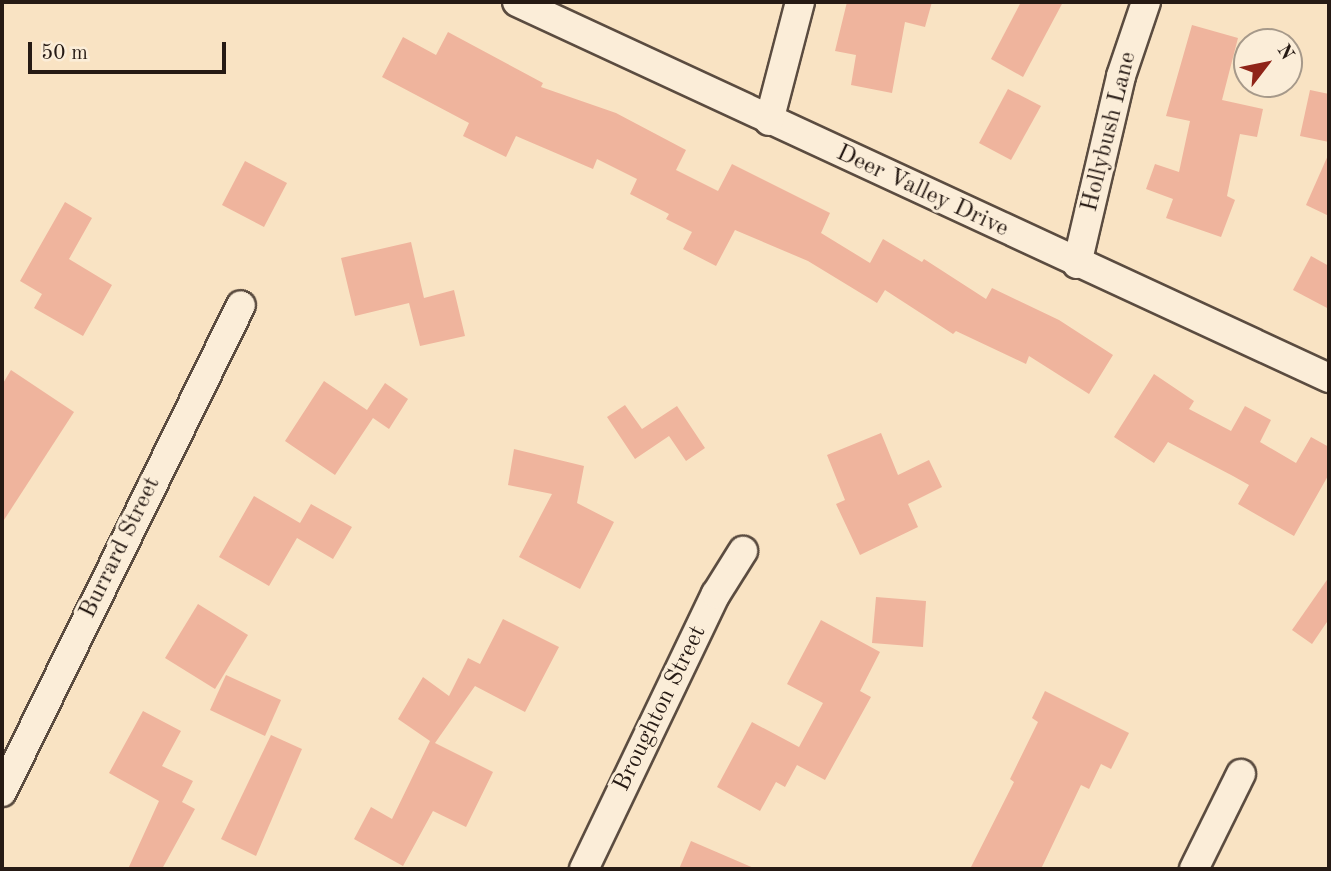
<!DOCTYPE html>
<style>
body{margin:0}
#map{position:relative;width:1331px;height:871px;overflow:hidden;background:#f9e3c3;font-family:"Old Standard TT",serif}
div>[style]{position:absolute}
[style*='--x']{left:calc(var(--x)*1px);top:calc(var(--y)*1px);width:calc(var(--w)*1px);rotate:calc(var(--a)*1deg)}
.building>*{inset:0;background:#efb49d}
.roads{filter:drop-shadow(2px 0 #5b4c40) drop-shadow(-2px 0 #5b4c40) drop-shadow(0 2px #5b4c40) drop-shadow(0 -2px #5b4c40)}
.street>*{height:28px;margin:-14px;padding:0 14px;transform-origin:14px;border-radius:14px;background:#fbedd8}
span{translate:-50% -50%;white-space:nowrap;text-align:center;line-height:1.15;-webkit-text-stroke:6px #fbedd8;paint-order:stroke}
.street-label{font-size:24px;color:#261a14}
.frame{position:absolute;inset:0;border:4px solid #261a14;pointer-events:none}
.north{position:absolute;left:1233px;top:28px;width:70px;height:70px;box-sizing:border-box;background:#fbedd8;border:2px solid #a6998a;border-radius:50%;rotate:58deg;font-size:19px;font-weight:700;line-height:28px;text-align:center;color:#261a14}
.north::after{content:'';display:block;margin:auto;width:24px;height:32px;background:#8f2418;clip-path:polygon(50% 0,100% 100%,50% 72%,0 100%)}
.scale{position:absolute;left:28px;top:42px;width:198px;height:32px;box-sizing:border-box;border:4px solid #261a14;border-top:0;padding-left:9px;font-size:21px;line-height:24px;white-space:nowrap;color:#261a14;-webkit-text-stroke:5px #fbedd8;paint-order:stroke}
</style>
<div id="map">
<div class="building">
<i style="clip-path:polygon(847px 2px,932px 2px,925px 27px,905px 22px,892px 93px,851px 85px,856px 55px,835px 51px)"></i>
<i style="clip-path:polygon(1021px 2px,1063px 2px,1023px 77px,991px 59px)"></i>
<i style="clip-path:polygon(1192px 25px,1238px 38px,1222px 100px,1263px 109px,1257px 137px,1240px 134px,1227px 196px,1235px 200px,1221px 237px,1166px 218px,1173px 199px,1146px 189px,1155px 164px,1179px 172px,1190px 121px,1166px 116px)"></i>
<i style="clip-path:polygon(448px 32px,543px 83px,541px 87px,616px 113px,686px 150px,676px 170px,718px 191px,732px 164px,830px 213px,821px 233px,870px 263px,883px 239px,922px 262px,924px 259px,986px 299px,992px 288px,1059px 320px,1113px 355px,1089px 394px,1029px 356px,1026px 364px,956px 331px,953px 334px,885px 290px,877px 303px,808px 261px,735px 230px,716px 266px,683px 249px,692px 232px,666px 219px,669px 214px,630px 194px,637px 179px,597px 159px,593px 169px,516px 136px,506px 157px,463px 136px,469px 123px,382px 77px,403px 37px,436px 55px)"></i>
<i style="clip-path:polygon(1008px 89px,1041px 106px,1011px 160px,979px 143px)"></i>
<i style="clip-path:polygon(1310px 90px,1329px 94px,1329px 142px,1300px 136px)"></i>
<i style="clip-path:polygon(1329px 153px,1329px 216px,1306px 205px)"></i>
<i style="clip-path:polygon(245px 161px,287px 183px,264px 227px,222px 205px)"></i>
<i style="clip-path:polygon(65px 202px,92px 218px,69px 259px,112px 285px,83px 336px,34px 308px,42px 294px,20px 281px)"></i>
<i style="clip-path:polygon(411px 242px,424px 298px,454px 290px,465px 336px,420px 346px,409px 303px,355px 316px,341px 258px)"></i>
<i style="clip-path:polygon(1311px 256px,1329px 266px,1329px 309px,1293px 290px)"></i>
<i style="clip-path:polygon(11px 370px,74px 412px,2px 523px,2px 385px)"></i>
<i style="clip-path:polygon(1154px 374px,1194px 401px,1189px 409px,1231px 431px,1245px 406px,1271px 420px,1260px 442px,1296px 463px,1311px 437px,1329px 447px,1329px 474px,1294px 536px,1238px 504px,1249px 485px,1233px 476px,1168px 442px,1154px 463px,1114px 437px)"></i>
<i style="clip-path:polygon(324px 381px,367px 410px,385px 383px,408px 399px,389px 429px,373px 418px,335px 475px,285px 441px)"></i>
<i style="clip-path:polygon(625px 405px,642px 429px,677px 406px,705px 448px,686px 461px,669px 436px,635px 459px,607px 417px)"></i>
<i style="clip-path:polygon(881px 433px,898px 475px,929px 460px,942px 487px,908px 504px,918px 527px,860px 555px,836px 504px,845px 500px,827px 455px)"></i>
<i style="clip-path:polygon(514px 449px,584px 466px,577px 503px,614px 522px,580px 589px,519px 557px,552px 494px,508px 485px)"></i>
<i style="clip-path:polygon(254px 496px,300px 523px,311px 504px,352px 527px,333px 559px,297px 538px,269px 586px,219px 557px)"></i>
<i style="clip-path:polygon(1329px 577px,1329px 619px,1312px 644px,1292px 630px)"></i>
<i style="clip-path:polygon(876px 597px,926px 601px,923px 647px,872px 643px)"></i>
<i style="clip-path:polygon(198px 604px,248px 635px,215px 689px,165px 658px)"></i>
<i style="clip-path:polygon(503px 619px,559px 647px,525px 712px,475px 686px,435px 743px,493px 772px,466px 827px,433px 811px,403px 866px,354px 839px,371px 807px,392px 819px,430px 741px,398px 719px,423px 677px,449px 696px,468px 658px,480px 664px)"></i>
<i style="clip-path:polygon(821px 620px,880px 652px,860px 691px,871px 697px,825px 780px,797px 765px,785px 787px,776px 782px,760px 811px,717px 787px,752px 722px,799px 747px,823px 703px,787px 684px)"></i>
<i style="clip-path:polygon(226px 675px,281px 700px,265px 736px,210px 710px)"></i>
<i style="clip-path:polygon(1045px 691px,1129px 733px,1111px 769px,1101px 764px,1089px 789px,1081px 785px,1041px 869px,970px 869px,1014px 782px,1010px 779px,1038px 722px,1032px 718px)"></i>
<i style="clip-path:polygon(143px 711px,181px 731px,162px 766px,193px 781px,182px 802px,195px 809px,162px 869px,128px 869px,159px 801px,109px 773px)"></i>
<i style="clip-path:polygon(271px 735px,302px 749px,256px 856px,221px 839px)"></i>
<i style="clip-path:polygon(691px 841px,756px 869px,679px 869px)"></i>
</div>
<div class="roads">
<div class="street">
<i style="--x:517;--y:2;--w:895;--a:24.85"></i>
<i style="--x:769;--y:121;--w:123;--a:-75.4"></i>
<i style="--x:1077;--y:264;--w:193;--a:-76.8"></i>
<i style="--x:1121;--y:76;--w:78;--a:-71.3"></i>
<i style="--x:2;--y:792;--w:542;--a:-63.86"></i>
<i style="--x:584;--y:869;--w:305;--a:-64.4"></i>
<i style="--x:716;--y:594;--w:51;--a:-57.9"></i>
<i style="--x:1194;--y:869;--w:106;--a:-63.7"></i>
</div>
</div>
<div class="street-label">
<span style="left:1110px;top:132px;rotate:-76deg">Hollybush Lane</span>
<span style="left:922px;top:192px;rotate:25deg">Deer Valley Drive</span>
<span style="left:121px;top:548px;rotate:-64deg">Burrard Street</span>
<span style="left:661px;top:709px;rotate:-64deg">Broughton Street</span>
</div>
<div class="frame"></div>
<div class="north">N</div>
<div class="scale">50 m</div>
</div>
